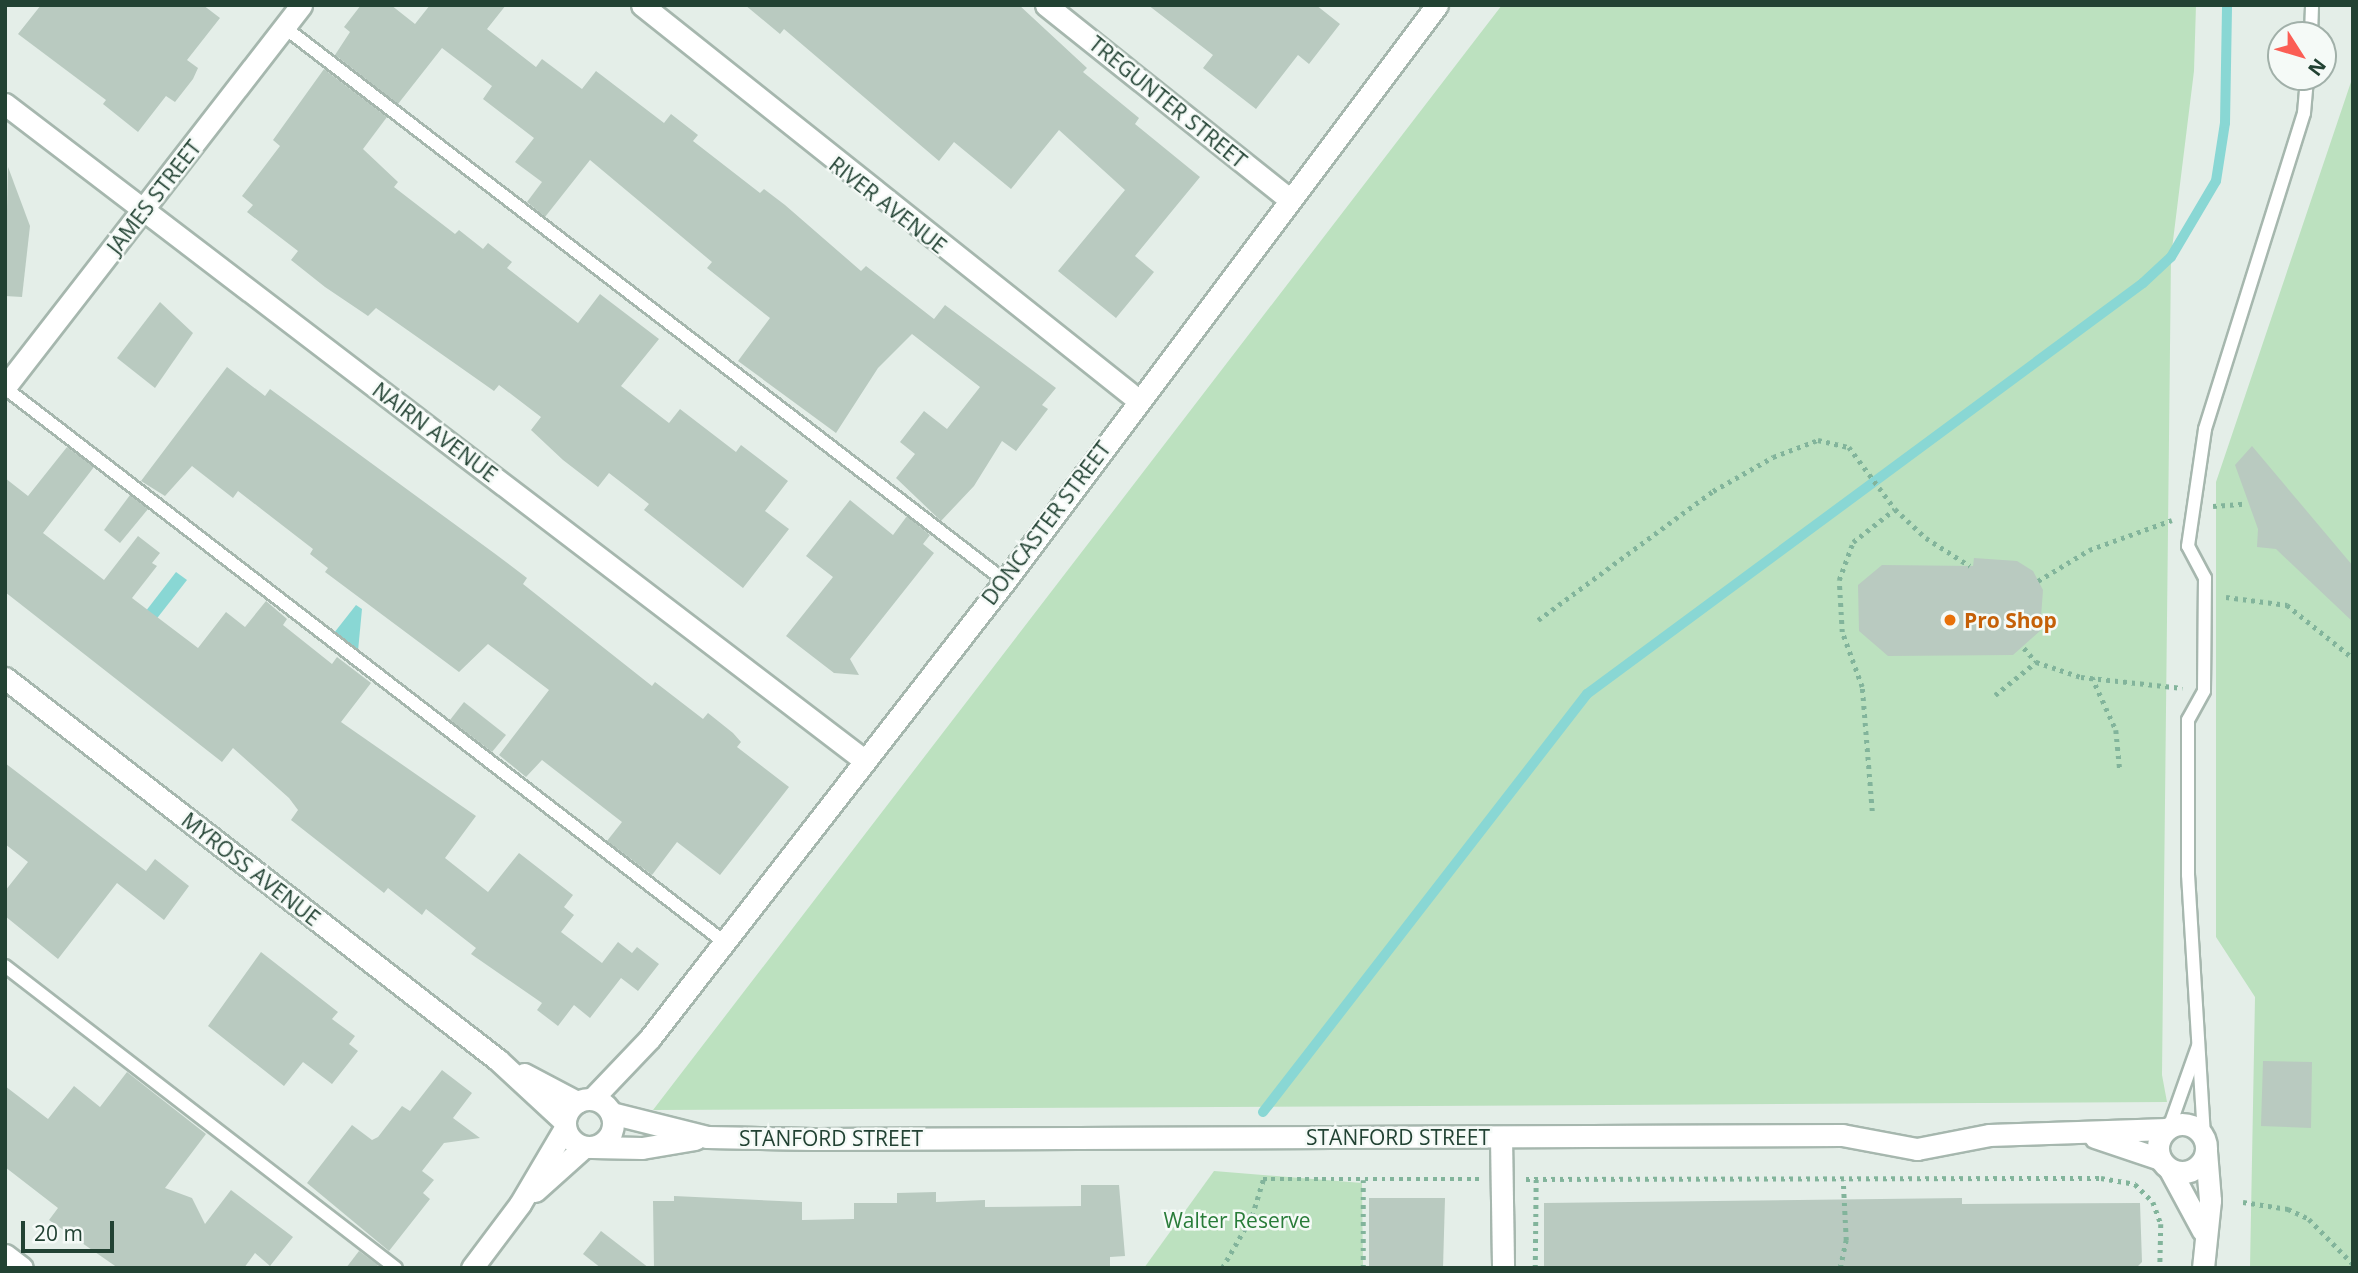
<!DOCTYPE html>
<style>
body{margin:0}
#map{position:relative;width:2358px;height:1273px;overflow:hidden;background:#e4eee8;font-family:"Open Sans",sans-serif}
div>[style]{position:absolute}
[style*='--x']{left:calc(var(--x)*1px);top:calc(var(--y)*1px);width:calc(var(--w)*1px);rotate:calc(var(--a)*1deg)}
.green>*{inset:0;background:#bce1bf}
.water>*{inset:0;background:#89d7d4}
.stream>*{height:10px;margin:-5px;padding:0 5px;transform-origin:5px;border-radius:5px;background:#89d7d4}
.building>*{inset:0;background:#b9cac0}
.path>*{height:4.5px;margin-top:-2.25px;transform-origin:0;background:repeating-linear-gradient(90deg,#82b49b 0 3.5px,transparent 0 8.5px)}
.roads{filter:drop-shadow(2px 0 #a6b7ae) drop-shadow(-2px 0 #a6b7ae) drop-shadow(0 2px #a6b7ae) drop-shadow(0 -2px #a6b7ae)}
.service>*{height:12px;margin:-6px;padding:0 6px;transform-origin:6px;border-radius:6px;background:#fff}
.minor>*{height:21px;margin:-10.5px;padding:0 10.5px;transform-origin:10.5px;border-radius:10.5px;background:#fff}
.minor>.ring{margin:-10.5px;padding:0;box-sizing:content-box;background:none;border:21px solid #fff;border-radius:50%}
.dots>*{width:19px;height:19px;translate:-50% -50%;box-sizing:border-box;border:4px solid #f5faf7;border-radius:50%}
span{translate:-50% -50%;white-space:nowrap;text-align:center;line-height:1.15;-webkit-text-stroke:5px #f5faf7;paint-order:stroke}
.street-label{font-size:21px;color:#224233}
.food-label{font-size:21px;color:#c56008;font-weight:700}
.left{translate:0 -50%;text-align:left}
.park-label{font-size:21px;color:#297c39}
.frame{position:absolute;inset:0;border:7px solid #224233;pointer-events:none}
.north{position:absolute;left:2267px;top:21px;width:70px;height:70px;box-sizing:border-box;background:#f5faf7;border:2px solid #a1b0a9;border-radius:50%;rotate:127deg;font-size:19px;font-weight:700;line-height:28px;text-align:center;color:#224233}
.north::after{content:'';display:block;margin:auto;width:24px;height:32px;background:#fb5e55;clip-path:polygon(50% 0,100% 100%,50% 72%,0 100%)}
.scale{position:absolute;left:21px;top:1221px;width:93px;height:32px;box-sizing:border-box;border:4px solid #224233;border-top:0;padding-left:9px;font-size:21px;line-height:24px;white-space:nowrap;color:#224233;-webkit-text-stroke:5px #f5faf7;paint-order:stroke}
</style>
<div id="map">
<div class="green">
<i style="clip-path:polygon(1502px 5px,2196px 5px,2194px 71px,2171px 257px,2162px 1075px,2167px 1102px,653px 1110px)"></i>
<i style="clip-path:polygon(2353px 76px,2353px 1268px,2250px 1268px,2255px 997px,2216px 937px,2216px 482px)"></i>
<i style="clip-path:polygon(1214px 1171px,1362px 1183px,1363px 1268px,1144px 1268px)"></i>
</div>
<div class="water">
<i style="clip-path:polygon(176px 572px,187px 580px,115px 672px,105px 664px)"></i>
<i style="clip-path:polygon(356px 605px,362px 609px,358px 651px,334px 633px)"></i>
</div>
<div class="stream">
<i style="--x:1263;--y:1112;--w:529;--a:-52.22"></i>
<i style="--x:1587;--y:694;--w:691;--a:-36.47"></i>
<i style="--x:2143;--y:283;--w:38;--a:-43"></i>
<i style="--x:2171;--y:257;--w:88;--a:-59.4"></i>
<i style="--x:2216;--y:181;--w:59;--a:-81.2"></i>
<i style="--x:2225;--y:123;--w:118;--a:-89"></i>
</div>
<div class="building">
<i style="clip-path:polygon(41px 5px,203px 5px,220px 18px,187px 60px,198px 68px,193px 79px,175px 102px,166px 96px,138px 132px,103px 104px,106px 100px,18px 34px)"></i>
<i style="clip-path:polygon(361px 5px,391px 5px,415px 24px,430px 5px,506px 5px,487px 29px,536px 67px,542px 59px,582px 89px,596px 71px,664px 123px,671px 114px,698px 135px,693px 141px,760px 193px,764px 189px,785px 205px,861px 271px,866px 266px,934px 319px,945px 305px,1056px 388px,1042px 405px,1048px 409px,1016px 451px,1002px 441px,974px 486px,941px 521px,896px 478px,915px 454px,900px 442px,924px 411px,947px 429px,980px 387px,912px 334px,878px 368px,836px 433px,738px 361px,770px 318px,707px 268px,712px 262px,590px 160px,545px 217px,527px 202px,542px 182px,515px 162px,534px 138px,483px 99px,492px 86px,442px 48px,398px 104px,335px 55px,350px 32px,344px 27px)"></i>
<i style="clip-path:polygon(745px 5px,1019px 5px,1087px 68px,1083px 72px,1139px 118px,1135px 124px,1200px 177px,1135px 256px,1154px 272px,1116px 318px,1058px 271px,1125px 190px,1059px 130px,1011px 189px,954px 142px,939px 161px,784px 29px,780px 34px)"></i>
<i style="clip-path:polygon(1148px 5px,1316px 5px,1340px 24px,1309px 64px,1298px 55px,1256px 109px,1203px 68px,1213px 55px)"></i>
<i style="clip-path:polygon(324px 69px,387px 117px,363px 149px,398px 182px,394px 187px,455px 234px,459px 230px,483px 249px,488px 243px,512px 262px,507px 268px,578px 323px,600px 294px,659px 339px,621px 386px,669px 423px,680px 409px,736px 452px,741px 445px,788px 481px,765px 511px,789px 529px,743px 588px,644px 510px,649px 504px,609px 473px,598px 487px,563px 460px,531px 430px,541px 417px,499px 385px,494px 391px,376px 308px,368px 316px,325px 287px,291px 260px,298px 251px,247px 212px,253px 205px,242px 196px,280px 146px,273px 140px)"></i>
<i style="clip-path:polygon(8px 167px,30px 226px,22px 297px,5px 296px)"></i>
<i style="clip-path:polygon(160px 302px,193px 333px,155px 388px,117px 358px)"></i>
<i style="clip-path:polygon(227px 367px,265px 396px,270px 389px,494px 553px,527px 578px,523px 584px,652px 686px,655px 682px,703px 719px,708px 713px,733px 733px,741px 742px,737px 747px,789px 787px,720px 875px,677px 842px,652px 875px,607px 841px,622px 822px,542px 760px,526px 777px,499px 755px,549px 690px,488px 644px,459px 672px,325px 572px,328px 568px,310px 554px,313px 549px,238px 491px,233px 498px,192px 466px,165px 496px,141px 481px)"></i>
<i style="clip-path:polygon(2252px 446px,2353px 566px,2353px 622px,2276px 549px,2257px 547px,2258px 529px,2235px 465px)"></i>
<i style="clip-path:polygon(67px 447px,94px 467px,43px 533px,104px 580px,138px 536px,160px 553px,152px 563px,157px 566px,132px 598px,198px 648px,226px 612px,245px 627px,266px 601px,287px 619px,283px 625px,332px 664px,337px 657px,371px 683px,341px 722px,476px 816px,445px 858px,488px 892px,519px 853px,573px 895px,564px 907px,574px 915px,561px 932px,602px 963px,618px 942px,632px 953px,637px 947px,659px 964px,638px 991px,621px 978px,590px 1018px,574px 1005px,558px 1026px,537px 1010px,542px 1003px,471px 954px,476px 948px,426px 909px,422px 915px,388px 888px,384px 893px,291px 820px,298px 810px,289px 798px,233px 748px,222px 762px,5px 592px,5px 478px,28px 496px)"></i>
<i style="clip-path:polygon(130px 495px,148px 509px,120px 543px,104px 530px)"></i>
<i style="clip-path:polygon(850px 500px,893px 535px,907px 516px,930px 535px,923px 544px,934px 553px,850px 659px,859px 675px,834px 673px,786px 636px,833px 577px,806px 556px)"></i>
<i style="clip-path:polygon(1974px 558px,2017px 561px,2033px 571px,2043px 590px,2040px 631px,2013px 655px,1888px 656px,1859px 631px,1858px 585px,1882px 565px,1973px 566px)"></i>
<i style="clip-path:polygon(464px 702px,506px 735px,492px 752px,450px 720px)"></i>
<i style="clip-path:polygon(5px 763px,146px 871px,155px 859px,189px 886px,164px 920px,117px 883px,58px 959px,5px 916px,5px 891px,28px 862px,5px 844px)"></i>
<i style="clip-path:polygon(261px 952px,338px 1012px,332px 1019px,355px 1036px,349px 1044px,358px 1051px,332px 1084px,303px 1062px,284px 1086px,208px 1026px)"></i>
<i style="clip-path:polygon(2263px 1061px,2312px 1062px,2311px 1128px,2261px 1126px)"></i>
<i style="clip-path:polygon(442px 1070px,472px 1093px,453px 1118px,480px 1138px,444px 1143px,422px 1171px,434px 1180px,423px 1193px,430px 1199px,389px 1251px,307px 1183px,352px 1125px,372px 1140px,378px 1137px,402px 1106px,410px 1111px)"></i>
<i style="clip-path:polygon(127px 1072px,206px 1134px,165px 1188px,192px 1198px,205px 1224px,231px 1190px,293px 1237px,270px 1266px,255px 1253px,244px 1268px,118px 1268px,49px 1220px,58px 1208px,5px 1167px,5px 1086px,48px 1119px,74px 1086px,100px 1107px)"></i>
<i style="clip-path:polygon(1081px 1185px,1119px 1185px,1125px 1256px,1110px 1257px,1110px 1268px,654px 1268px,653px 1201px,674px 1201px,674px 1196px,802px 1202px,802px 1220px,854px 1219px,854px 1203px,897px 1203px,897px 1193px,936px 1192px,936px 1202px,985px 1200px,985px 1207px,1081px 1206px)"></i>
<i style="clip-path:polygon(1369px 1198px,1445px 1198px,1443px 1268px,1369px 1268px)"></i>
<i style="clip-path:polygon(1962px 1198px,1962px 1204px,2140px 1203px,2142px 1262px,2136px 1268px,1544px 1268px,1544px 1203px)"></i>
<i style="clip-path:polygon(601px 1231px,649px 1268px,601px 1268px,583px 1254px)"></i>
<i style="clip-path:polygon(359px 1251px,378px 1265px,376px 1268px,346px 1268px)"></i>
</div>
<div class="path">
<i style="--x:2213;--y:506;--w:31;--a:-4"></i>
<i style="--x:2038;--y:581;--w:60;--a:-31.3"></i>
<i style="--x:2089;--y:550;--w:88;--a:-19.9"></i>
<i style="--x:2226;--y:597;--w:62;--a:7.5"></i>
<i style="--x:2287;--y:605;--w:85;--a:38.8"></i>
<i style="--x:1538;--y:620;--w:217;--a:-36.4"></i>
<i style="--x:1713;--y:491;--w:69;--a:-29.5"></i>
<i style="--x:1773;--y:457;--w:48;--a:-20.7"></i>
<i style="--x:1818;--y:440;--w:32;--a:13"></i>
<i style="--x:1849;--y:447;--w:77;--a:53.4"></i>
<i style="--x:2024;--y:648;--w:18;--a:49"></i>
<i style="--x:2036;--y:662;--w:47;--a:18.4"></i>
<i style="--x:2081;--y:677;--w:102;--a:6.2"></i>
<i style="--x:2092;--y:677;--w:58;--a:65.6"></i>
<i style="--x:2116;--y:730;--w:41;--a:84.4"></i>
<i style="--x:1995;--y:695;--w:53;--a:-38.8"></i>
<i style="--x:1872;--y:811;--w:124;--a:-94.6"></i>
<i style="--x:1862;--y:687;--w:59;--a:-110"></i>
<i style="--x:1842;--y:632;--w:52;--a:-93.3"></i>
<i style="--x:1839;--y:580;--w:40;--a:-69.8"></i>
<i style="--x:1853;--y:542;--w:53;--a:-38.2"></i>
<i style="--x:1895;--y:509;--w:42;--a:43.1"></i>
<i style="--x:1926;--y:538;--w:52;--a:32.5"></i>
<i style="--x:1526;--y:1179;--w:575;--a:-0.1"></i>
<i style="--x:2101;--y:1178;--w:35;--a:10"></i>
<i style="--x:2135;--y:1184;--w:25;--a:45"></i>
<i style="--x:2153;--y:1202;--w:23;--a:70"></i>
<i style="--x:2161;--y:1224;--w:44;--a:91.3"></i>
<i style="--x:2243;--y:1202;--w:46;--a:8.8"></i>
<i style="--x:2288;--y:1209;--w:23;--a:25"></i>
<i style="--x:2309;--y:1219;--w:63;--a:45.6"></i>
<i style="--x:1222;--y:1268;--w:60;--a:-60"></i>
<i style="--x:1252;--y:1216;--w:39;--a:-73"></i>
<i style="--x:1263;--y:1179;--w:216;--a:0"></i>
<i style="--x:1363;--y:1268;--w:88;--a:-90"></i>
<i style="--x:1535;--y:1268;--w:89;--a:-89.4"></i>
<i style="--x:1840;--y:1268;--w:29;--a:-78"></i>
<i style="--x:1846;--y:1240;--w:60;--a:-92.9"></i>
</div>
<div class="roads">
<div class="service">
<i style="--x:284;--y:27;--w:909;--a:37.54"></i>
<i style="--x:2311;--y:35;--w:30;--a:-88"></i>
<i style="--x:5;--y:388;--w:908;--a:37.61"></i>
<i style="--x:5;--y:966;--w:494;--a:37.7"></i>
<i style="--x:2169;--y:1128;--w:87;--a:-70.5"></i>
<i style="--x:2204;--y:1136;--w:261;--a:-93.5"></i>
<i style="--x:2188;--y:875;--w:155;--a:-90"></i>
<i style="--x:2188;--y:720;--w:33;--a:-61"></i>
<i style="--x:2204;--y:691;--w:113;--a:-89.5"></i>
<i style="--x:2205;--y:578;--w:36;--a:-118"></i>
<i style="--x:2188;--y:546;--w:118;--a:-81.7"></i>
<i style="--x:2205;--y:429;--w:331;--a:-72.6"></i>
<i style="--x:2304;--y:113;--w:36;--a:-85"></i>
</div>
<div class="minor">
<i style="--x:642;--y:5;--w:634;--a:38.53"></i>
<i style="--x:1046;--y:5;--w:311;--a:38.6"></i>
<i style="--x:5;--y:104;--w:1081;--a:37.37"></i>
<i style="--x:5;--y:387;--w:483;--a:-52.2"></i>
<i style="--x:5;--y:678;--w:624;--a:37.77"></i>
<i style="--x:498;--y:1060;--w:91;--a:42.8"></i>
<i style="--x:524;--y:1074;--w:60;--a:27.8"></i>
<i style="--x:592;--y:1099;--w:84;--a:-46.4"></i>
<i style="--x:650;--y:1038;--w:579;--a:-52.16"></i>
<i style="--x:1005;--y:581;--w:720;--a:-53.13"></i>
<i class="ring" style="left:565px;top:1099px;width:27px;height:27px"></i>
<i style="--x:611;--y:1113;--w:99;--a:14"></i>
<i style="--x:707;--y:1137;--w:106;--a:1.1"></i>
<i style="--x:813;--y:1139;--w:1029;--a:-0.22"></i>
<i style="--x:1842;--y:1135;--w:76;--a:10.6"></i>
<i style="--x:1917;--y:1149;--w:73;--a:-11"></i>
<i style="--x:1989;--y:1135;--w:178;--a:-1.9"></i>
<i class="ring" style="left:2158px;top:1124px;width:27px;height:27px"></i>
<i style="--x:1501;--y:1137;--w:131;--a:89.1"></i>
<i style="--x:2095;--y:1137;--w:69;--a:18.7"></i>
<i style="--x:592;--y:1147;--w:50;--a:1.1"></i>
<i style="--x:642;--y:1148;--w:54;--a:-9.6"></i>
<i style="--x:2170;--y:1170;--w:69;--a:61.6"></i>
<i style="--x:535;--y:1191;--w:66;--a:-41.9"></i>
<i style="--x:5;--y:1255;--w:21;--a:37"></i>
<i style="--x:472;--y:1268;--w:80;--a:-53.1"></i>
<i style="--x:520;--y:1204;--w:88;--a:-59.4"></i>
<i style="--x:2203;--y:1268;--w:68;--a:-84.1"></i>
<i style="--x:2210;--y:1200;--w:49;--a:-94.7"></i>
</div>
</div>
<div class="dots">
<i style="left:1950px;top:620px;background:#e8710a"></i>
</div>
<div class="street-label">
<span style="left:1168px;top:102px;rotate:39deg">TREGUNTER STREET</span>
<span style="left:154px;top:197px;rotate:-52deg">JAMES STREET</span>
<span style="left:888px;top:205px;rotate:38deg">RIVER AVENUE</span>
<span style="left:435px;top:432px;rotate:37deg">NAIRN AVENUE</span>
<span style="left:1046px;top:523px;rotate:-53deg">DONCASTER STREET</span>
<span style="left:251px;top:869px;rotate:38deg">MYROSS AVENUE</span>
<span style="left:1398px;top:1137px">STANFORD STREET</span>
<span style="left:831px;top:1138px">STANFORD STREET</span>
</div>
<div class="food-label">
<span class="left" style="left:1964px;top:620px">Pro Shop</span>
</div>
<div class="park-label">
<span style="left:1237px;top:1220px">Walter Reserve</span>
</div>
<div class="frame"></div>
<div class="north">N</div>
<div class="scale">20 m</div>
</div>
